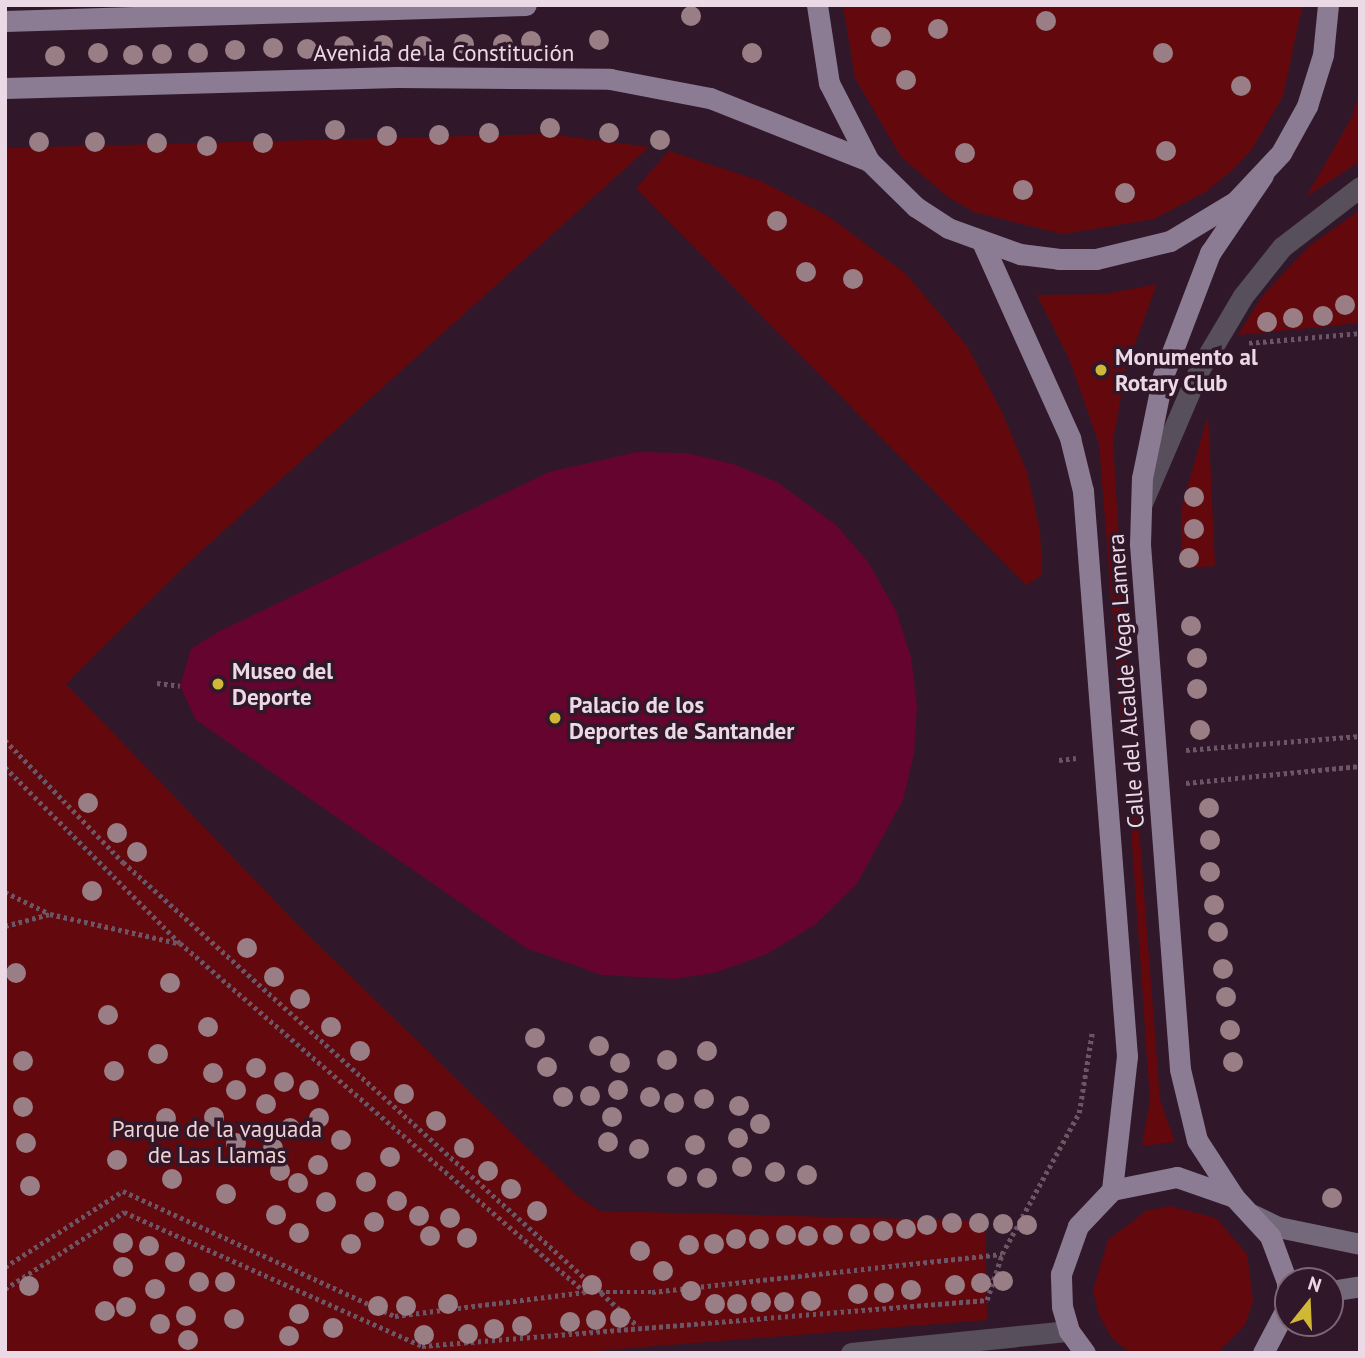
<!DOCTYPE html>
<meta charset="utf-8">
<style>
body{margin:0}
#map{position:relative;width:1365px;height:1358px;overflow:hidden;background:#30182a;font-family:"PT Sans",sans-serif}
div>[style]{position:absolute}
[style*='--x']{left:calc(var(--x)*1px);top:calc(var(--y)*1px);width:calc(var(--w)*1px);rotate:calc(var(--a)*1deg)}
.green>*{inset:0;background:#63090d}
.building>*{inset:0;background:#660430}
.path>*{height:4.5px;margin-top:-2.25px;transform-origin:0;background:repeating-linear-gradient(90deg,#6c5666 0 3.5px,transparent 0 7px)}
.street>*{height:21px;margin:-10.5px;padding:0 10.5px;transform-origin:10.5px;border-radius:10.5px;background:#574f5b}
.secondary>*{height:21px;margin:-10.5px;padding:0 10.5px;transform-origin:10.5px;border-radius:10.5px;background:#74687b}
.primary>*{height:21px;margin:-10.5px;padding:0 10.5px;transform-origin:10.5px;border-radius:10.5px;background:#8b7b93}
.trees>*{width:20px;height:20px;margin:-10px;border-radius:50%;background:#997e85}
.dots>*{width:19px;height:19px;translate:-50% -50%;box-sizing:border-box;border:4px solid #30182a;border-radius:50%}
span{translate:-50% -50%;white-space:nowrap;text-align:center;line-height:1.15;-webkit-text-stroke:7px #30182a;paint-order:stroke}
.street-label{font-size:23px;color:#ebdae5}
.poi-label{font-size:23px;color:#ebdae5;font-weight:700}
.left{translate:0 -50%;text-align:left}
.park-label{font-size:23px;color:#efd2cf}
.frame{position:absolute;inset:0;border:7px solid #ebdae5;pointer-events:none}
.north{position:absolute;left:1274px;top:1267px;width:70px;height:70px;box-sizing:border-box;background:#30182a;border:2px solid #7b6675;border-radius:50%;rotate:18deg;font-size:19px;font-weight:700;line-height:28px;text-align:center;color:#ebdae5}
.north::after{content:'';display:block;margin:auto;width:24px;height:32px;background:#d0b736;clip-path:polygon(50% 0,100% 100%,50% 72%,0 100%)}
</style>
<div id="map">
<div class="green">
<i style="clip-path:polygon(843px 5px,1302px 5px,1302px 7px,1283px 96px,1252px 149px,1231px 171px,1207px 191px,1154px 219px,1063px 234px,974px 212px,948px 197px,901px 157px,855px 78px)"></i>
<i style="clip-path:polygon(1360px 90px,1360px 161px,1306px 197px,1352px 117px)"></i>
<i style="clip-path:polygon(548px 134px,649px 147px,188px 563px,66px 684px,300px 927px,576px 1195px,600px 1211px,985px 1221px,987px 1320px,568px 1353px,5px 1353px,5px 148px)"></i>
<i style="clip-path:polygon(669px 151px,761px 181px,828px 216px,905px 273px,967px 346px,1002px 412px,1027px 472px,1040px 531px,1042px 575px,1026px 585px,636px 188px)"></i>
<i style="clip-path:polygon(1360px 210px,1360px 323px,1238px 335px,1263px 295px,1309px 246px)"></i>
<i style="clip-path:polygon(1157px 284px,1126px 368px,1113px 442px,1131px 731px,1122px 733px,1099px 444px,1070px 361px,1037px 295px,1105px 294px)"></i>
<i style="clip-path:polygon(1208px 415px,1215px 566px,1182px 568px,1181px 510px)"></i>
<i style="clip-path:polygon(1129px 801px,1137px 801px,1160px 1100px,1175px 1142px,1142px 1146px,1150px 1100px)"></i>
<i style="clip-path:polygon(1169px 1206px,1216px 1218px,1247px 1254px,1253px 1301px,1245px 1325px,1217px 1353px,1130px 1353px,1112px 1338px,1099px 1315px,1093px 1290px,1108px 1240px,1146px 1211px)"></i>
</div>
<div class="building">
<i style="clip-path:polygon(637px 452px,686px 453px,733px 464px,777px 482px,836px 525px,868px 562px,896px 611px,911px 657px,917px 705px,914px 753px,903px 800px,856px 885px,816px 924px,767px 954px,714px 973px,674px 979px,602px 975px,526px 948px,196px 720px,180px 686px,191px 649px,216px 633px,549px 472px)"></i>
</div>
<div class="path">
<i style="--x:1249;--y:343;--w:111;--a:-5.1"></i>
<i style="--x:157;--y:683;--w:23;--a:7"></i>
<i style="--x:5;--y:740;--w:170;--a:46"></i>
<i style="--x:123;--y:862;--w:693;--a:42.02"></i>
<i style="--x:1186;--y:750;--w:175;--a:-4.6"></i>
<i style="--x:1059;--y:760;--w:17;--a:-7"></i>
<i style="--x:5;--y:767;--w:248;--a:45.2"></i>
<i style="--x:180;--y:943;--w:535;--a:40.75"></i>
<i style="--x:1186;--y:783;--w:175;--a:-5.6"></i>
<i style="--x:5;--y:892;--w:48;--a:26"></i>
<i style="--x:5;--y:926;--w:47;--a:-14.9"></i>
<i style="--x:50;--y:914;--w:131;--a:12.8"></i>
<i style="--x:5;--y:1267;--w:140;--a:-32.8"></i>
<i style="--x:123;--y:1191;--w:299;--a:24.7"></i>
<i style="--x:395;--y:1316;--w:192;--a:-7.2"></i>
<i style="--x:585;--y:1292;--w:67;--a:0"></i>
<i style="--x:652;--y:1292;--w:352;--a:-6.2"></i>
<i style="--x:5;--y:1289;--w:142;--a:-32.9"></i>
<i style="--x:124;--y:1212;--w:327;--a:24.2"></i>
<i style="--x:422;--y:1346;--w:567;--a:-4.65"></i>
<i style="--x:987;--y:1300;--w:48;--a:-71.9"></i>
<i style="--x:1002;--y:1254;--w:161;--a:-61.4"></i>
<i style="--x:1079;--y:1113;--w:81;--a:-80.8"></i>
</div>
<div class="street">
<i style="--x:1142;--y:503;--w:145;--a:-66.8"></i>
<i style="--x:1199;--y:370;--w:86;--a:-59.3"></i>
<i style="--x:1243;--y:296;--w:63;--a:-51.5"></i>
<i style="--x:1282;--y:247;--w:98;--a:-37.6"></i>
<i style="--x:851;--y:1353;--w:219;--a:-5.8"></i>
</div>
<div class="secondary">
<i style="--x:1253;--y:1215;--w:28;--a:26"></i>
<i style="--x:1278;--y:1227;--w:84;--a:11.7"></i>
<i style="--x:1330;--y:1291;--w:30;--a:-9"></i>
</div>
<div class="primary">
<i style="--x:817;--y:5;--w:79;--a:81.3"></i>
<i style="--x:829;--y:83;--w:88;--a:62.9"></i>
<i style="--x:869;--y:161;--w:66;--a:44.4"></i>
<i style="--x:916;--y:207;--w:38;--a:33"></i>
<i style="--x:948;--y:228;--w:77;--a:19.9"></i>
<i style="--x:1020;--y:254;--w:38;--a:7"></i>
<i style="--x:1058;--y:259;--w:38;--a:0"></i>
<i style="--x:1096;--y:259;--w:76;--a:-13.7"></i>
<i style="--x:1170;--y:241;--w:77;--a:-31.2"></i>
<i style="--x:1236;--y:201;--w:66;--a:-46.8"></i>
<i style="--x:1281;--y:153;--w:54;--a:-61"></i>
<i style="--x:1307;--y:106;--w:53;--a:-72.6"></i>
<i style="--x:1323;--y:55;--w:50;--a:-84.3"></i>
<i style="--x:5;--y:21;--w:521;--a:-1.76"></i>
<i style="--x:5;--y:88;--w:392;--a:-1.6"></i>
<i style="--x:397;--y:77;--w:213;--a:0.5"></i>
<i style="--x:610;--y:79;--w:102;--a:10.8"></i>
<i style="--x:710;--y:98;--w:171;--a:21.6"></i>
<i style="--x:983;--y:244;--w:213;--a:65.8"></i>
<i style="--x:1070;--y:438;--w:55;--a:76.2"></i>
<i style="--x:1083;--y:491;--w:567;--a:85.55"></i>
<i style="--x:1127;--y:1056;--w:135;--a:96.4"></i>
<i style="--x:1234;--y:1197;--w:68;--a:-123"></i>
<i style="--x:1197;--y:1140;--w:73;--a:-103.5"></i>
<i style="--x:1180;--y:1069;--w:527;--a:-94.36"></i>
<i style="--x:1140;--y:544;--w:66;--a:-88.3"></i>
<i style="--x:1142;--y:478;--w:104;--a:-78.4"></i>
<i style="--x:1163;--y:376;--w:132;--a:-69.1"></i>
<i style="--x:1210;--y:253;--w:94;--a:-55.8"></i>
<i style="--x:1085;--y:1353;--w:27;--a:-126"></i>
<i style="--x:1069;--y:1331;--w:26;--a:-106"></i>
<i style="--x:1062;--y:1306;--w:32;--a:-92"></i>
<i style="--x:1061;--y:1274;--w:51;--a:-70.5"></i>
<i style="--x:1078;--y:1226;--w:50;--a:-46.6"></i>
<i style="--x:1112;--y:1190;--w:66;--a:-11.3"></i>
<i style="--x:1177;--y:1177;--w:60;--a:19.3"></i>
<i style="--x:1234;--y:1197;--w:53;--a:47.3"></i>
<i style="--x:1270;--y:1236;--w:49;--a:69.7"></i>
<i style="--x:1287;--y:1282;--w:25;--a:90"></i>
<i style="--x:1287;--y:1307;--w:52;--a:117.6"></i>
</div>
<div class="trees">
<i style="left:691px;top:16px"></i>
<i style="left:1046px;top:21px"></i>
<i style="left:938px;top:29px"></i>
<i style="left:881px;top:37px"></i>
<i style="left:599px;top:40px"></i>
<i style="left:531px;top:41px"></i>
<i style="left:464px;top:44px"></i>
<i style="left:503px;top:44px"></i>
<i style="left:383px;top:45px"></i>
<i style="left:344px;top:46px"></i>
<i style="left:423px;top:46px"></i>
<i style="left:273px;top:48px"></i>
<i style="left:307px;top:49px"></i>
<i style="left:235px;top:50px"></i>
<i style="left:98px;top:53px"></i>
<i style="left:198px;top:53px"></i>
<i style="left:752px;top:53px"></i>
<i style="left:1163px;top:53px"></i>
<i style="left:162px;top:54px"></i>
<i style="left:133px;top:55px"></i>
<i style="left:55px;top:56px"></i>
<i style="left:906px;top:80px"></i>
<i style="left:1241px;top:86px"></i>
<i style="left:550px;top:128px"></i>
<i style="left:335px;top:130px"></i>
<i style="left:489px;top:133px"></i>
<i style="left:609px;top:133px"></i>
<i style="left:439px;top:135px"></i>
<i style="left:387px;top:136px"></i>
<i style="left:660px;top:140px"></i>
<i style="left:39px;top:142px"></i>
<i style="left:95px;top:142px"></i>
<i style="left:157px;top:143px"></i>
<i style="left:263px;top:143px"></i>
<i style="left:207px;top:146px"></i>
<i style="left:1166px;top:151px"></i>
<i style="left:965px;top:153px"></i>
<i style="left:1023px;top:190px"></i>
<i style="left:1125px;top:193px"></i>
<i style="left:777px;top:221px"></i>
<i style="left:806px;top:272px"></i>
<i style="left:853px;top:279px"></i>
<i style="left:1345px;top:305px"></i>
<i style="left:1323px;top:316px"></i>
<i style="left:1293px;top:318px"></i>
<i style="left:1267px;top:322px"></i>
<i style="left:1194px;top:497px"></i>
<i style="left:1194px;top:529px"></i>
<i style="left:1189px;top:558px"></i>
<i style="left:1191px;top:626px"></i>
<i style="left:1197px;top:658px"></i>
<i style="left:1197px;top:689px"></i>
<i style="left:1200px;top:730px"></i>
<i style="left:88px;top:803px"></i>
<i style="left:1209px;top:808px"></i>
<i style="left:117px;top:833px"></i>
<i style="left:1210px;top:840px"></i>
<i style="left:137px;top:852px"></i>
<i style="left:1210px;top:872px"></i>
<i style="left:92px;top:891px"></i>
<i style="left:1214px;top:905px"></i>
<i style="left:1218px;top:932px"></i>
<i style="left:247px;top:948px"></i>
<i style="left:1223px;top:969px"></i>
<i style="left:16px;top:973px"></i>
<i style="left:274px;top:977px"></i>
<i style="left:170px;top:983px"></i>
<i style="left:1226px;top:997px"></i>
<i style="left:300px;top:999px"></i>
<i style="left:108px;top:1015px"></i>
<i style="left:208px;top:1027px"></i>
<i style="left:331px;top:1027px"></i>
<i style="left:1230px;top:1030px"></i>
<i style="left:535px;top:1038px"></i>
<i style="left:599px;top:1046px"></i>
<i style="left:360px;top:1051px"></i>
<i style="left:707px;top:1051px"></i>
<i style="left:158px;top:1054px"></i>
<i style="left:667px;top:1060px"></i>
<i style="left:23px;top:1061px"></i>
<i style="left:1233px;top:1062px"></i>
<i style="left:620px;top:1063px"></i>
<i style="left:547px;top:1067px"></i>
<i style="left:256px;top:1068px"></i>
<i style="left:114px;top:1071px"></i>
<i style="left:213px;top:1073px"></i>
<i style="left:284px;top:1082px"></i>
<i style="left:236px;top:1090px"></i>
<i style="left:309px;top:1090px"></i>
<i style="left:618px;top:1090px"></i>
<i style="left:404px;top:1094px"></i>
<i style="left:590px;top:1096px"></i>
<i style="left:563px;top:1097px"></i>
<i style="left:650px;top:1097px"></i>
<i style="left:704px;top:1099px"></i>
<i style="left:674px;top:1103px"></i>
<i style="left:266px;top:1104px"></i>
<i style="left:739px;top:1106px"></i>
<i style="left:23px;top:1107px"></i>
<i style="left:214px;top:1117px"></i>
<i style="left:612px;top:1117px"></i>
<i style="left:166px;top:1118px"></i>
<i style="left:319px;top:1118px"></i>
<i style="left:436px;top:1121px"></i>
<i style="left:760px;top:1124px"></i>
<i style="left:290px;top:1128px"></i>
<i style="left:738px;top:1138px"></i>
<i style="left:341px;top:1140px"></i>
<i style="left:608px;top:1142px"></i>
<i style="left:26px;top:1143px"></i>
<i style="left:236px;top:1143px"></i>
<i style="left:695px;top:1145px"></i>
<i style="left:273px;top:1148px"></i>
<i style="left:464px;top:1148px"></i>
<i style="left:639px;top:1149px"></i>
<i style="left:390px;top:1157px"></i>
<i style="left:117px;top:1160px"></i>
<i style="left:318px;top:1165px"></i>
<i style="left:742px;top:1167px"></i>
<i style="left:280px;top:1171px"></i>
<i style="left:488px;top:1171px"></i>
<i style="left:775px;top:1172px"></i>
<i style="left:807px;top:1175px"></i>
<i style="left:677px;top:1177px"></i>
<i style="left:707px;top:1178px"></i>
<i style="left:172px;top:1179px"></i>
<i style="left:366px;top:1182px"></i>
<i style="left:298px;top:1183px"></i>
<i style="left:30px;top:1186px"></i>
<i style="left:511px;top:1189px"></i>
<i style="left:226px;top:1194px"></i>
<i style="left:1332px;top:1198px"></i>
<i style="left:397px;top:1201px"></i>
<i style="left:326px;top:1202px"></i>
<i style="left:537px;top:1211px"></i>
<i style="left:276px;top:1215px"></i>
<i style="left:419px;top:1216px"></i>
<i style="left:450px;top:1218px"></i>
<i style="left:374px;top:1222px"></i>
<i style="left:952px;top:1223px"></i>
<i style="left:979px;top:1223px"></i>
<i style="left:1003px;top:1224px"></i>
<i style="left:927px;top:1225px"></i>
<i style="left:1027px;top:1225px"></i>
<i style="left:906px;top:1229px"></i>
<i style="left:883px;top:1231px"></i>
<i style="left:299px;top:1233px"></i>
<i style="left:860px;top:1234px"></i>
<i style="left:786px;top:1235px"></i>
<i style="left:833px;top:1235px"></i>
<i style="left:430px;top:1236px"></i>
<i style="left:808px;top:1236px"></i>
<i style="left:467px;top:1238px"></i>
<i style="left:736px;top:1239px"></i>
<i style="left:759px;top:1239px"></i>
<i style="left:123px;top:1243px"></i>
<i style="left:351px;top:1244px"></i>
<i style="left:714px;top:1244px"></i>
<i style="left:689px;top:1245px"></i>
<i style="left:149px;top:1246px"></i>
<i style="left:640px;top:1251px"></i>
<i style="left:175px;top:1262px"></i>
<i style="left:123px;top:1267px"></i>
<i style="left:663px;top:1271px"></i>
<i style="left:1003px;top:1281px"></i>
<i style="left:199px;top:1282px"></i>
<i style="left:225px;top:1282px"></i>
<i style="left:981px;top:1283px"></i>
<i style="left:592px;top:1285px"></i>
<i style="left:955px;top:1285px"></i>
<i style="left:29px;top:1286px"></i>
<i style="left:155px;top:1289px"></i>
<i style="left:911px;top:1290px"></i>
<i style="left:691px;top:1291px"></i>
<i style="left:884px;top:1293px"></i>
<i style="left:858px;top:1294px"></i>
<i style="left:811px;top:1301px"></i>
<i style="left:761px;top:1302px"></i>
<i style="left:784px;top:1302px"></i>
<i style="left:448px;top:1304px"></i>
<i style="left:715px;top:1304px"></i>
<i style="left:737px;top:1304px"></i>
<i style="left:378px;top:1306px"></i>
<i style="left:406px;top:1306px"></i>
<i style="left:126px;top:1307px"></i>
<i style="left:105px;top:1311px"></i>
<i style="left:299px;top:1314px"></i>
<i style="left:186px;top:1316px"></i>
<i style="left:620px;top:1318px"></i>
<i style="left:234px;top:1319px"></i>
<i style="left:596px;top:1320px"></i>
<i style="left:570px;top:1322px"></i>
<i style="left:160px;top:1324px"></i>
<i style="left:522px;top:1326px"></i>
<i style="left:333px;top:1328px"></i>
<i style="left:494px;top:1329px"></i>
<i style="left:468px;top:1334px"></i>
<i style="left:424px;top:1335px"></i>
<i style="left:289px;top:1336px"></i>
<i style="left:188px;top:1340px"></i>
</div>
<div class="dots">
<i style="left:1101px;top:370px;background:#d0b736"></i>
<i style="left:218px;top:684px;background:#d0b736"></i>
<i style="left:555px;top:718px;background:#d0b736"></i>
</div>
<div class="street-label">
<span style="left:444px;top:53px">Avenida de la Constitución</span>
<span style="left:1126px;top:681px;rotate:-94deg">Calle del Alcalde Vega Lamera</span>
</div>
<div class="poi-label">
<span class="left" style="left:1115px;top:370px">Monumento al<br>Rotary Club</span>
<span class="left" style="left:232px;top:684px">Museo del<br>Deporte</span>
<span class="left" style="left:569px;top:718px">Palacio de los<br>Deportes de Santander</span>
</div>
<div class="park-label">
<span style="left:217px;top:1142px">Parque de la vaguada<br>de Las Llamas</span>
</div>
<div class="frame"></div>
<div class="north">N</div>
</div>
